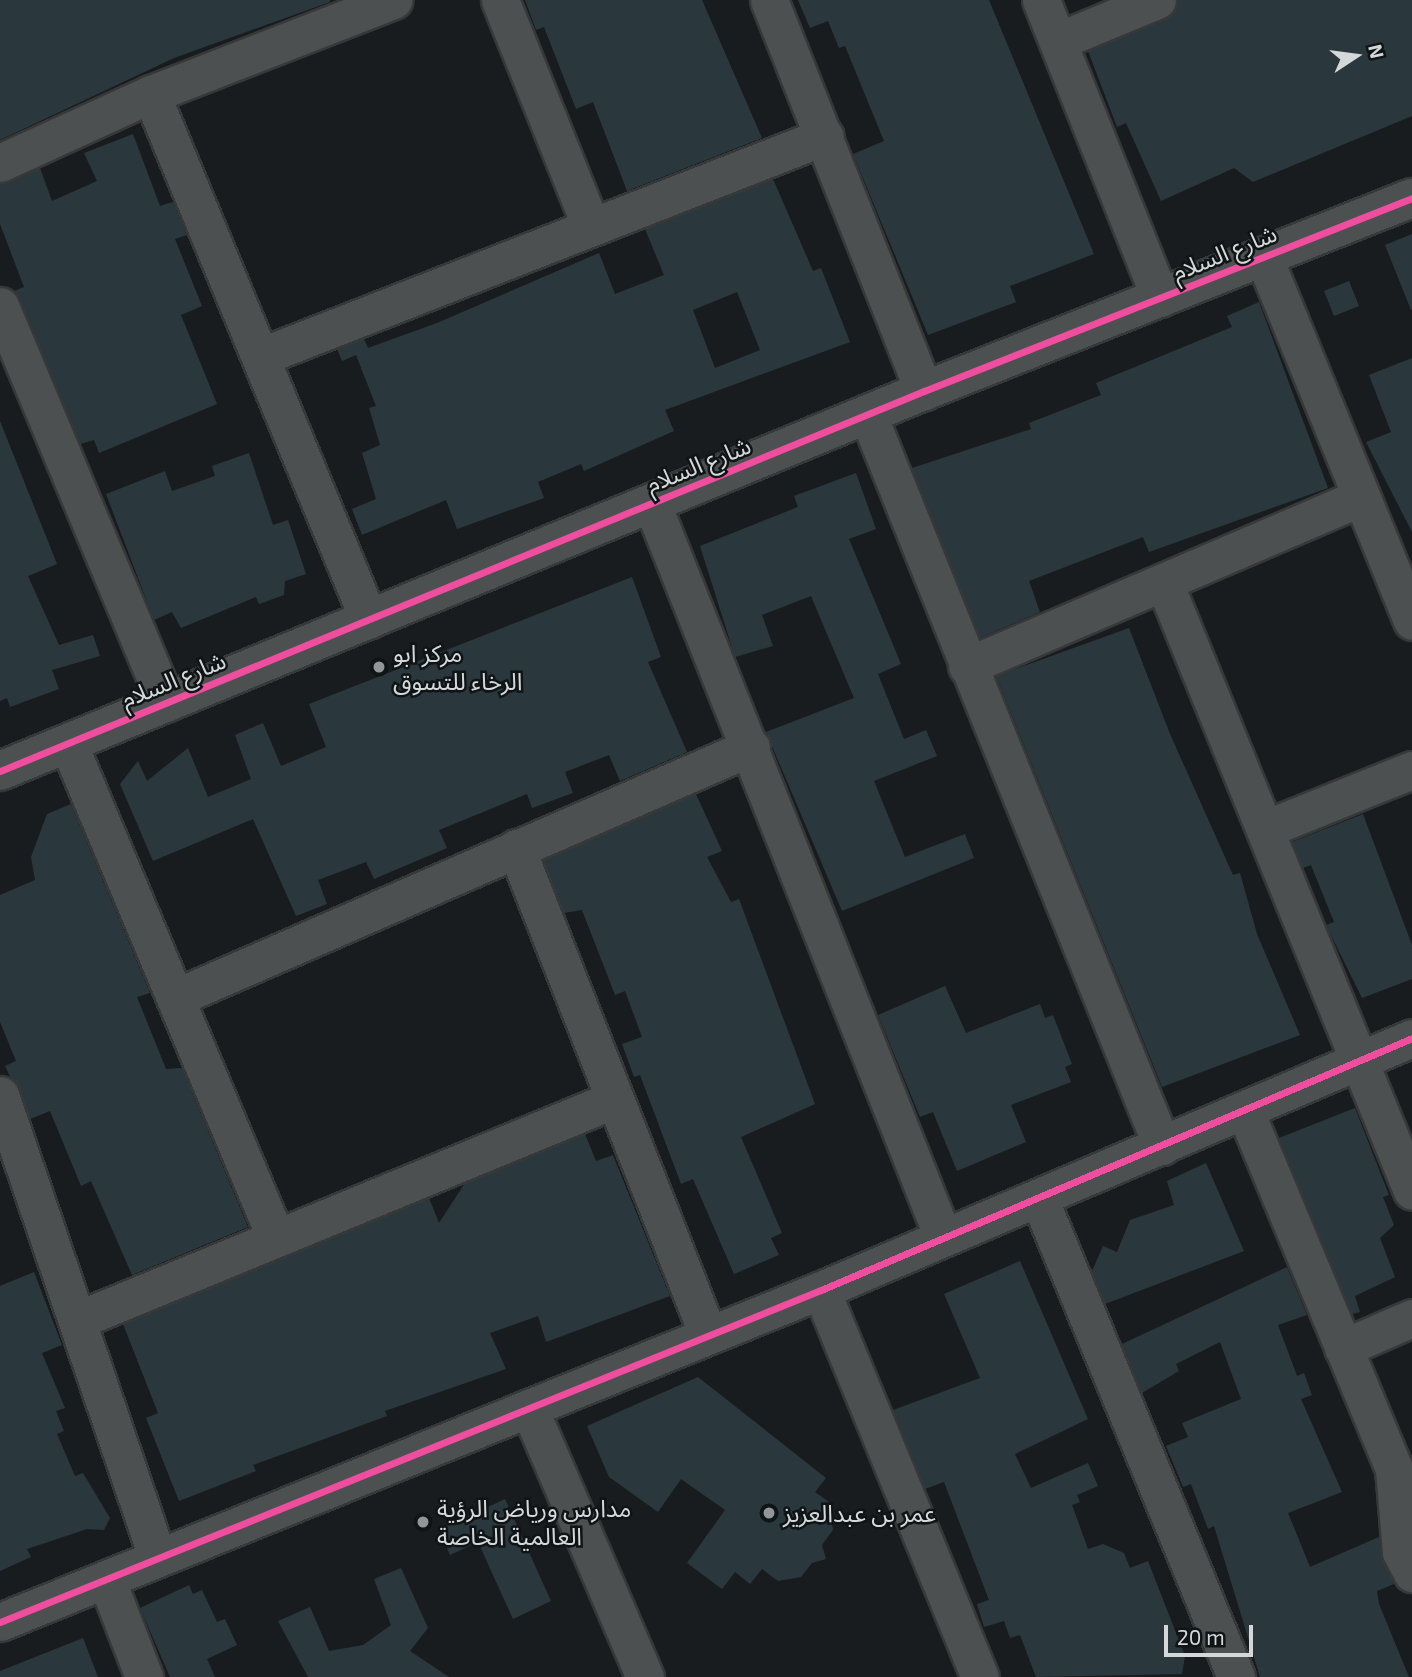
<!DOCTYPE html>
<meta charset="utf-8">
<style>
body{margin:0}
#map{position:relative;width:1412px;height:1677px;overflow:hidden;background:#191c1e;font-family:"Exo 2","Noto Sans Arabic",sans-serif}
div>[style]{position:absolute}
[style*='--x']{left:calc(var(--x)*1px);top:calc(var(--y)*1px);width:calc(var(--w)*1px);rotate:calc(var(--a)*1deg)}
.building>*{inset:0;background:#2a383e}
.roads{filter:drop-shadow(2px 0 #373839) drop-shadow(-2px 0 #373839) drop-shadow(0 2px #373839) drop-shadow(0 -2px #373839)}
.minor>*{height:37px;margin:-18.5px;padding:0 18.5px;transform-origin:18.5px;border-radius:18.5px;background:#4d5050}
.tertiary>*{height:38px;margin:-19px;padding:0 19px;transform-origin:19px;border-radius:19px;background:#4d5050}
.cycleway>*{height:7px;margin:-3.5px;padding:0 3.5px;transform-origin:3.5px;border-radius:3.5px;background:#ef4d9e}
.dots>*{width:19px;height:19px;translate:-50% -50%;box-sizing:border-box;border:4px solid #0f1416;border-radius:50%}
span{translate:-50% -50%;white-space:nowrap;text-align:center;line-height:1.15;-webkit-text-stroke:5px #0f1416;paint-order:stroke}
.street-label{font-size:24px;color:#d5d8d9}
.poi-label{font-size:24px;color:#d5d8d9}
.left{translate:0 -50%;text-align:left}
.north{position:absolute;left:1321px;top:21px;width:70px;height:70px;-webkit-text-stroke:5px #0f1416;paint-order:stroke;rotate:77deg;font-size:19px;font-weight:700;line-height:28px;text-align:center;color:#d5d8d9}
.north::after{content:'';display:block;margin:auto;width:24px;height:32px;background:#d5d8d9;clip-path:polygon(50% 0,100% 100%,50% 72%,0 100%)}
.scale{position:absolute;left:1164px;top:1625px;width:89px;height:32px;box-sizing:border-box;border:4px solid #d5d8d9;border-top:0;padding-left:9px;font-size:21px;line-height:24px;white-space:nowrap;color:#d5d8d9;-webkit-text-stroke:5px #0f1416;paint-order:stroke}
</style>
<div id="map">
<div class="building">
<i style="clip-path:polygon(0 0,330px 0,330px 2px,174px 58px,0 140px)"></i>
<i style="clip-path:polygon(525px 0,702px 0,762px 138px,627px 191px,593px 102px,576px 109px,544px 27px,536px 30px)"></i>
<i style="clip-path:polygon(798px 0,989px 0,1094px 254px,1010px 286px,1016px 302px,928px 335px,853px 154px,884px 141px,845px 46px,839px 48px,828px 21px,810px 28px)"></i>
<i style="clip-path:polygon(1178px 0,1412px 0,1412px 116px,1253px 182px,1234px 168px,1161px 201px,1126px 123px,1117px 127px,1088px 51px,1165px 19px)"></i>
<i style="clip-path:polygon(133px 134px,160px 206px,173px 202px,187px 235px,175px 239px,202px 306px,181px 315px,217px 404px,99px 453px,94px 440px,80px 444px,14px 291px,24px 287px,0 224px,0 184px,40px 168px,52px 201px,97px 181px,84px 153px)"></i>
<i style="clip-path:polygon(evenodd,773px 179px,813px 271px,821px 268px,850px 342px,665px 410px,674px 431px,584px 471px,581px 464px,538px 482px,544px 498px,457px 529px,446px 500px,362px 535px,352px 509px,376px 499px,362px 453px,380px 445px,369px 408px,376px 406px,356px 355px,342px 361px,337px 349px,364px 339px,368px 348px,437px 323px,599px 253px,615px 294px,664px 275px,645px 229px,773px 179px,737px 292px,760px 350px,715px 368px,693px 310px,737px 292px)"></i>
<i style="clip-path:polygon(1412px 234px,1412px 309px,1411px 310px,1385px 245px)"></i>
<i style="clip-path:polygon(1349px 281px,1359px 306px,1334px 316px,1324px 291px)"></i>
<i style="clip-path:polygon(1259px 302px,1328px 488px,1149px 552px,1143px 537px,1029px 581px,1040px 612px,980px 638px,912px 468px,1031px 429px,1029px 423px,1101px 395px,1096px 383px,1232px 327px,1227px 316px)"></i>
<i style="clip-path:polygon(1412px 358px,1412px 532px,1366px 442px,1391px 432px,1369px 375px)"></i>
<i style="clip-path:polygon(0 421px,57px 564px,28px 576px,59px 645px,93px 635px,100px 656px,52px 670px,59px 689px,10px 707px,7px 698px,0 701px)"></i>
<i style="clip-path:polygon(249px 453px,273px 525px,288px 520px,306px 574px,285px 581px,284px 595px,259px 604px,256px 597px,181px 628px,172px 612px,154px 620px,106px 494px,165px 471px,172px 491px,215px 476px,212px 466px)"></i>
<i style="clip-path:polygon(856px 473px,876px 529px,849px 539px,901px 664px,878px 674px,904px 739px,926px 730px,937px 756px,874px 781px,905px 857px,965px 834px,974px 858px,842px 911px,766px 732px,854px 698px,811px 596px,762px 615px,773px 646px,735px 657px,700px 546px,798px 507px,794px 496px)"></i>
<i style="clip-path:polygon(632px 577px,661px 657px,648px 662px,687px 752px,620px 781px,609px 755px,565px 772px,573px 793px,532px 808px,527px 794px,439px 830px,447px 848px,374px 879px,366px 862px,318px 880px,327px 904px,296px 916px,253px 819px,153px 861px,120px 784px,138px 761px,147px 781px,188px 748px,208px 797px,251px 779px,235px 735px,263px 723px,281px 766px,326px 747px,309px 704px)"></i>
<i style="clip-path:polygon(1129px 628px,1170px 734px,1233px 875px,1240px 873px,1257px 934px,1300px 1035px,1162px 1087px,996px 676px)"></i>
<i style="clip-path:polygon(696px 794px,722px 851px,707px 857px,731px 902px,739px 899px,815px 1104px,741px 1137px,782px 1233px,771px 1238px,779px 1255px,734px 1274px,693px 1179px,681px 1184px,640px 1075px,634px 1077px,622px 1044px,642px 1037px,625px 991px,615px 995px,582px 910px,564px 913px,543px 860px)"></i>
<i style="clip-path:polygon(71px 804px,150px 993px,137px 997px,166px 1069px,182px 1068px,248px 1227px,132px 1275px,91px 1181px,81px 1186px,50px 1111px,30px 1119px,5px 1066px,16px 1061px,0 1022px,0 895px,35px 880px,31px 857px,47px 814px)"></i>
<i style="clip-path:polygon(1363px 814px,1412px 945px,1412px 979px,1362px 998px,1326px 925px,1334px 922px,1311px 865px,1303px 868px,1292px 842px)"></i>
<i style="clip-path:polygon(945px 986px,966px 1033px,1040px 1004px,1045px 1018px,1053px 1015px,1072px 1064px,1065px 1067px,1071px 1082px,1011px 1105px,1026px 1142px,957px 1171px,933px 1112px,920px 1117px,878px 1015px)"></i>
<i style="clip-path:polygon(1355px 1108px,1389px 1195px,1383px 1197px,1394px 1225px,1380px 1238px,1395px 1277px,1355px 1296px,1360px 1312px,1352px 1314px,1279px 1138px)"></i>
<i style="clip-path:polygon(585px 1134px,596px 1161px,613px 1155px,670px 1296px,546px 1342px,538px 1316px,490px 1333px,506px 1369px,385px 1411px,387px 1416px,253px 1465px,256px 1471px,179px 1501px,146px 1418px,158px 1413px,123px 1324px,429px 1198px,439px 1223px,465px 1183px)"></i>
<i style="clip-path:polygon(1206px 1163px,1244px 1251px,1105px 1304px,1092px 1271px,1103px 1246px,1117px 1252px,1130px 1220px,1174px 1205px,1167px 1181px)"></i>
<i style="clip-path:polygon(1020px 1261px,1088px 1419px,1015px 1454px,1031px 1488px,1088px 1463px,1098px 1486px,1077px 1495px,1080px 1502px,1072px 1505px,1088px 1549px,1103px 1544px,1124px 1553px,1130px 1568px,1148px 1561px,1185px 1656px,1182px 1674px,1036px 1677px,1020px 1635px,1010px 1638px,1004px 1621px,984px 1627px,977px 1604px,989px 1600px,944px 1482px,925px 1489px,893px 1410px,980px 1378px,944px 1294px)"></i>
<i style="clip-path:polygon(1287px 1267px,1307px 1315px,1278px 1325px,1297px 1376px,1304px 1373px,1312px 1395px,1301px 1399px,1342px 1492px,1288px 1513px,1310px 1567px,1379px 1537px,1394px 1584px,1377px 1591px,1379px 1604px,1409px 1677px,1260px 1677px,1214px 1526px,1208px 1529px,1191px 1484px,1183px 1487px,1166px 1446px,1188px 1437px,1182px 1423px,1241px 1399px,1220px 1342px,1176px 1364px,1179px 1371px,1142px 1393px,1122px 1344px)"></i>
<i style="clip-path:polygon(34px 1272px,62px 1345px,42px 1353px,65px 1408px,56px 1411px,64px 1431px,57px 1434px,75px 1476px,83px 1473px,110px 1518px,104px 1530px,87px 1529px,27px 1549px,31px 1557px,0 1571px,0 1286px)"></i>
<i style="clip-path:polygon(698px 1377px,826px 1478px,815px 1492px,829px 1502px,833px 1530px,822px 1545px,826px 1559px,812px 1563px,801px 1577px,778px 1581px,762px 1569px,750px 1584px,735px 1572px,722px 1589px,687px 1563px,725px 1510px,681px 1479px,658px 1512px,609px 1477px,587px 1426px)"></i>
<i style="clip-path:polygon(505px 1499px,551px 1601px,513px 1619px,478px 1542px,450px 1555px,439px 1530px)"></i>
<i style="clip-path:polygon(401px 1568px,428px 1628px,410px 1651px,449px 1677px,308px 1677px,278px 1621px,310px 1607px,329px 1651px,363px 1645px,391px 1625px,374px 1579px)"></i>
<i style="clip-path:polygon(189px 1585px,193px 1594px,202px 1590px,217px 1622px,225px 1619px,237px 1645px,207px 1659px,215px 1677px,170px 1677px,140px 1608px)"></i>
<i style="clip-path:polygon(83px 1638px,98px 1677px,0 1677px,0 1671px)"></i>
</div>
<div class="roads">
<div class="minor">
<i style="--x:500;--y:0;--w:241;--a:68.1"></i>
<i style="--x:769;--y:0;--w:421;--a:68.4"></i>
<i style="--x:1041;--y:0;--w:321;--a:68.2"></i>
<i style="--x:1058;--y:41;--w:107;--a:-22.5"></i>
<i style="--x:151;--y:94;--w:569;--a:67.49"></i>
<i style="--x:0;--y:163;--w:166;--a:-24.6"></i>
<i style="--x:151;--y:94;--w:260;--a:-21.2"></i>
<i style="--x:1264;--y:258;--w:392;--a:67.8"></i>
<i style="--x:0;--y:306;--w:430;--a:67.3"></i>
<i style="--x:262;--y:356;--w:604;--a:-21.34"></i>
<i style="--x:868;--y:415;--w:788;--a:68.09"></i>
<i style="--x:652;--y:504;--w:789;--a:68.35"></i>
<i style="--x:1165;--y:585;--w:654;--a:67.82"></i>
<i style="--x:967;--y:666;--w:429;--a:-23.2"></i>
<i style="--x:68;--y:743;--w:535;--a:67.22"></i>
<i style="--x:1265;--y:829;--w:158;--a:-21.9"></i>
<i style="--x:516;--y:848;--w:523;--a:68.48"></i>
<i style="--x:177;--y:997;--w:626;--a:-23.54"></i>
<i style="--x:0;--y:1095;--w:487;--a:71.2"></i>
<i style="--x:1245;--y:1111;--w:388;--a:67.4"></i>
<i style="--x:1394;--y:1469;--w:83;--a:85.2"></i>
<i style="--x:1401;--y:1552;--w:24;--a:62"></i>
<i style="--x:1039;--y:1198;--w:518;--a:67.64"></i>
<i style="--x:821;--y:1290;--w:418;--a:67.7"></i>
<i style="--x:80;--y:1319;--w:578;--a:-22.35"></i>
<i style="--x:1343;--y:1348;--w:75;--a:-23.5"></i>
<i style="--x:529;--y:1408;--w:293;--a:66.7"></i>
<i style="--x:107;--y:1581;--w:103;--a:68.9"></i>
<i style="--x:0;--y:1622;--w:886;--a:-22.02"></i>
<i style="--x:821;--y:1290;--w:642;--a:-23.09"></i>
</div>
<div class="tertiary">
<i style="--x:0;--y:771;--w:999;--a:-22.36"></i>
<i style="--x:924;--y:391;--w:525;--a:-21.58"></i>
</div>
</div>
<div class="cycleway">
<i style="--x:0;--y:771;--w:999;--a:-22.36"></i>
<i style="--x:924;--y:391;--w:525;--a:-21.58"></i>
<i style="--x:0;--y:1622;--w:886;--a:-22.02"></i>
<i style="--x:821;--y:1290;--w:642;--a:-23.09"></i>
</div>
<div class="dots">
<i style="left:379px;top:667px;background:#939698"></i>
<i style="left:769px;top:1513px;background:#939698"></i>
<i style="left:423px;top:1522px;background:#939698"></i>
</div>
<div class="street-label">
<span style="left:1224px;top:252px;rotate:-22deg">شارع السلام</span>
<span style="left:698px;top:464px;rotate:-22deg">شارع السلام</span>
<span style="left:173px;top:679px;rotate:-22deg">شارع السلام</span>
</div>
<div class="poi-label">
<span class="left" style="left:393px;top:667px">مركز ابو<br>الرخاء للتسوق</span>
<span class="left" style="left:437px;top:1522px">مدارس ورياض الرؤية<br>العالمية الخاصة</span>
<span class="left" style="left:783px;top:1513px">عمر بن عبدالعزيز</span>
</div>
<div class="north">N</div>
<div class="scale">20 m</div>
</div>
